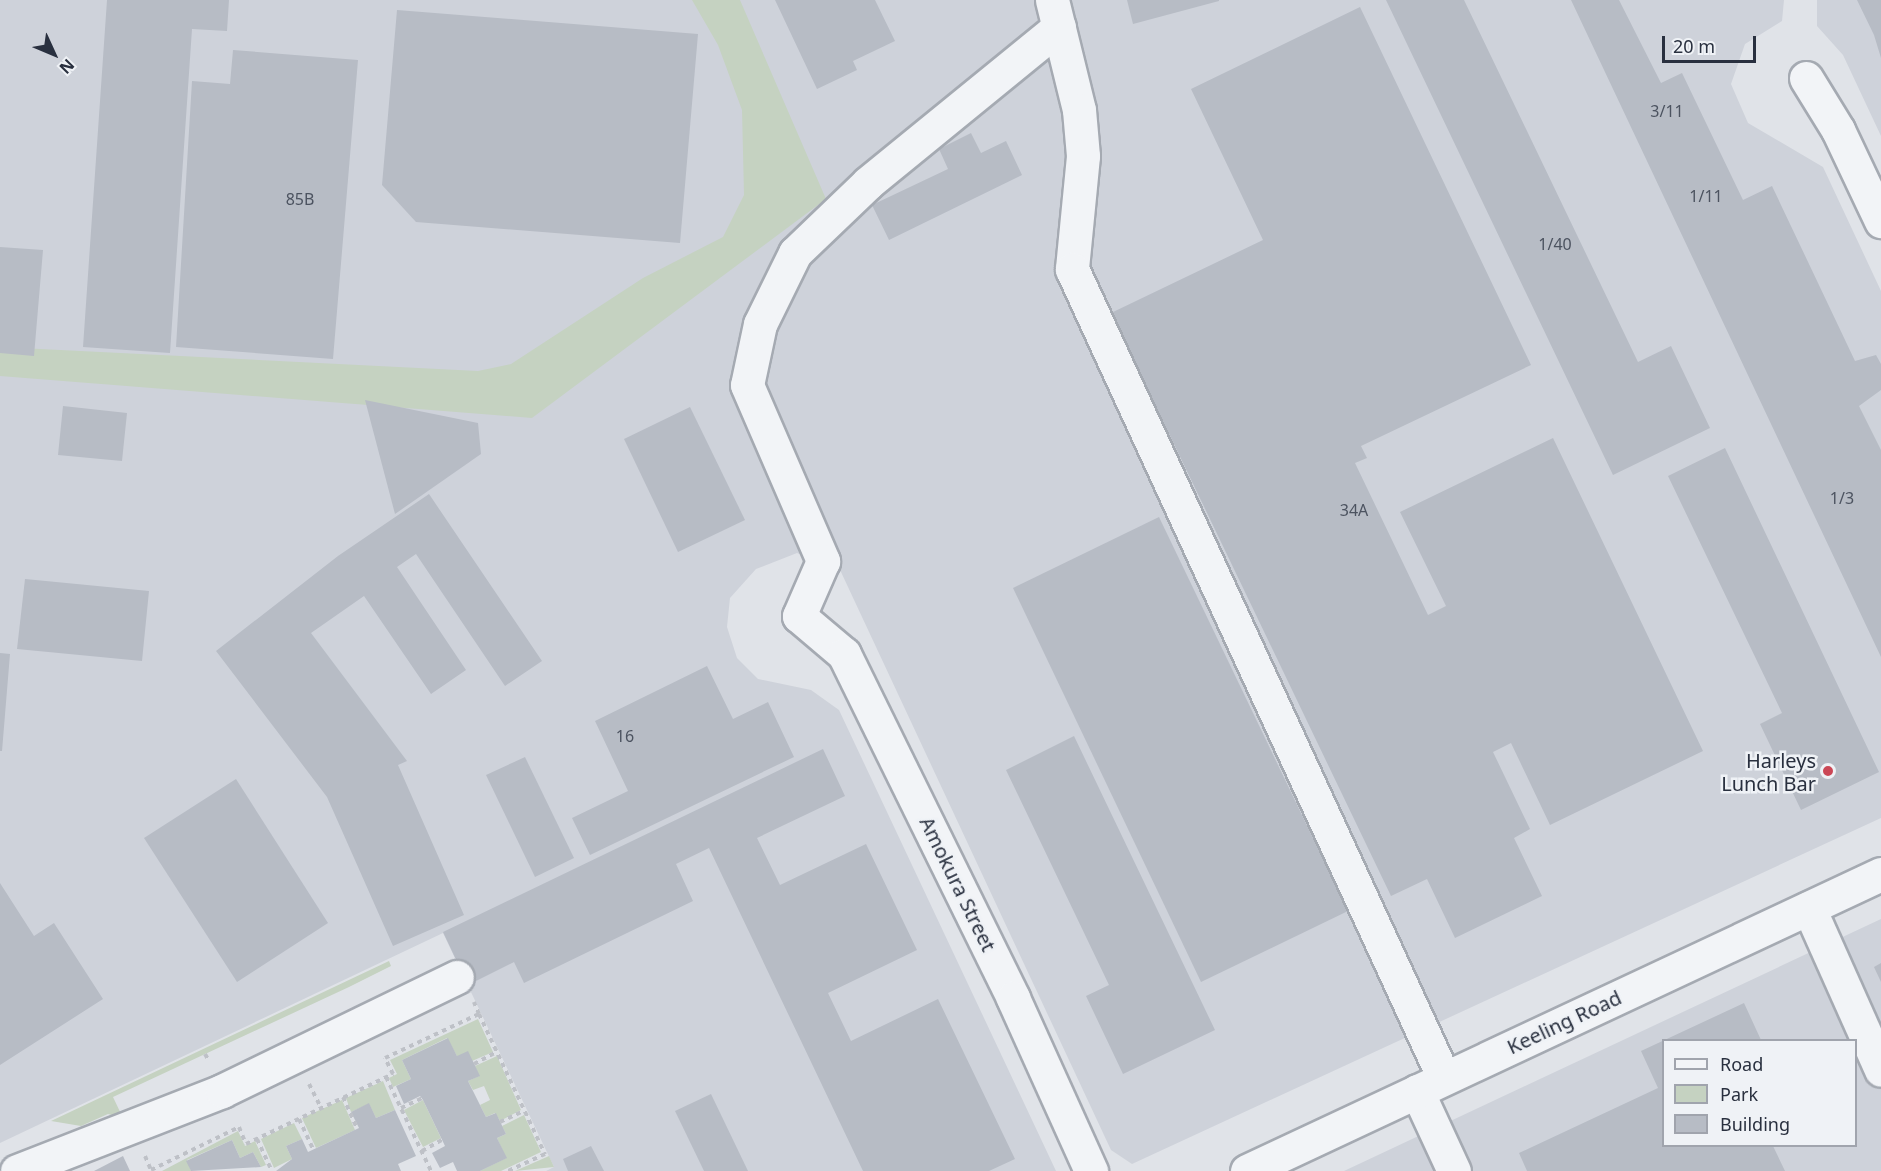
<!DOCTYPE html>
<style>
body{margin:0}
#map{position:relative;width:1881px;height:1171px;overflow:hidden;background:#e0e3e8;font-family:"Noto Sans",sans-serif}
div>[style]{position:absolute}
[style*='--x']{left:calc(var(--x)*1px);top:calc(var(--y)*1px);width:calc(var(--w)*1px);rotate:calc(var(--a)*1deg)}
.built>*{inset:0;background:#ced2da}
.green>*{inset:0;background:#c5d2c1}
.building>*{inset:0;background:#b7bcc5}
.path>*{height:4px;margin-top:-2px;transform-origin:0;background:repeating-linear-gradient(90deg,#bec1c7 0 4.5px,transparent 0 9px)}
.roads{filter:drop-shadow(2px 0 #a5aab2) drop-shadow(-2px 0 #a5aab2) drop-shadow(0 2px #a5aab2) drop-shadow(0 -2px #a5aab2)}
.minor>*{height:33px;margin:-16.5px;padding:0 16.5px;transform-origin:16.5px;border-radius:16.5px;background:#f2f4f7}
.dots>*{width:16px;height:16px;translate:-50% -50%;box-sizing:border-box;border:3px solid #eff2f6;border-radius:50%}
span{translate:-50% -50%;white-space:nowrap;text-align:center;line-height:1.15;-webkit-text-stroke:5px #eff2f6;paint-order:stroke}
.number-label{font-size:16px;color:#4c5360}
.number-label span{-webkit-text-stroke-width:0}
.poi-label{font-size:20px;color:#29303f}
.right{translate:-100% -50%;text-align:right}
.street-label{font-size:20px;color:#29303f}
.legend{position:absolute;left:1662px;top:1039px;width:195px;height:108px;box-sizing:border-box;background:#eff2f6;border:2px solid #a0a4ad;margin:0;padding:8px 10px;list-style:none;font-size:18px;color:#29303f}
.legend li{display:flex;align-items:center;gap:12px;height:30px}
.legend b{width:30px;border:2px solid #a0a4ad}
.north{position:absolute;left:24px;top:24px;width:60px;height:60px;-webkit-text-stroke:4px #eff2f6;paint-order:stroke;rotate:134deg;font-size:16px;font-weight:700;line-height:24px;text-align:center;color:#29303f}
.north::after{content:'';display:block;margin:auto;width:21px;height:27px;background:#29303f;clip-path:polygon(50% 0,100% 100%,50% 72%,0 100%)}
.scale{position:absolute;left:1662px;top:36px;width:94px;height:27px;box-sizing:border-box;border:3px solid #29303f;border-top:0;padding-left:8px;font-size:18px;line-height:21px;white-space:nowrap;color:#29303f;-webkit-text-stroke:4px #eff2f6;paint-order:stroke}
</style>
<div id="map">
<div class="built">
<i style="clip-path:polygon(0 0,1784px 0,1782px 21px,1745px 44px,1731px 84px,1748px 123px,1823px 167px,1881px 291px,1881px 818px,1132px 1164px,1111px 1150px,841px 572px,797px 553px,756px 569px,730px 598px,727px 627px,737px 658px,758px 679px,811px 690px,839px 710px,1056px 1171px,546px 1171px,554px 1167px,443px 933px,0 1143px)"></i>
<i style="clip-path:polygon(1817px 0,1881px 0,1881px 136px,1843px 55px,1817px 26px)"></i>
<i style="clip-path:polygon(evenodd,1881px 919px,1881px 1171px,1344px 1171px,1881px 919px,1664px 1040px,1856px 1040px,1856px 1146px,1664px 1146px,1664px 1040px)"></i>
</div>
<div class="green">
<i style="clip-path:polygon(692px 0,740px 0,826px 199px,532px 418px,0 376px,0 347px,478px 371px,511px 364px,643px 278px,723px 237px,744px 195px,742px 110px,718px 45px)"></i>
<i style="clip-path:polygon(389px 961px,391px 966px,349px 987px,113px 1097px,123px 1118px,108px 1114px,81px 1126px,51px 1121px)"></i>
<i style="clip-path:polygon(478px 1019px,493px 1052px,472px 1061px,457px 1056px,447px 1038px,402px 1060px,411px 1079px,393px 1087px,389px 1078px,397px 1074px,390px 1060px)"></i>
<i style="clip-path:polygon(497px 1056px,521px 1110px,500px 1121px,495px 1113px,486px 1117px,480px 1105px,490px 1100px,484px 1086px,473px 1090px,468px 1081px,479px 1076px,475px 1066px)"></i>
<i style="clip-path:polygon(383px 1081px,395px 1110px,376px 1118px,369px 1104px,351px 1112px,346px 1098px)"></i>
<i style="clip-path:polygon(342px 1100px,355px 1130px,316px 1148px,302px 1118px)"></i>
<i style="clip-path:polygon(423px 1100px,441px 1138px,423px 1147px,404px 1110px)"></i>
<i style="clip-path:polygon(524px 1115px,541px 1152px,501px 1171px,480px 1171px,506px 1158px,497px 1138px,506px 1134px,502px 1126px)"></i>
<i style="clip-path:polygon(294px 1123px,302px 1139px,286px 1146px,292px 1159px,274px 1168px,261px 1139px)"></i>
<i style="clip-path:polygon(238px 1131px,245px 1146px,255px 1141px,266px 1165px,261px 1167px,253px 1152px,240px 1158px,232px 1140px,187px 1160px,191px 1171px,162px 1171px)"></i>
<i style="clip-path:polygon(549px 1156px,554px 1167px,515px 1171px)"></i>
</div>
<div class="building">
<i style="clip-path:polygon(107px 0,229px 0,227px 31px,192px 29px,170px 353px,83px 347px)"></i>
<i style="clip-path:polygon(775px 0,875px 0,895px 41px,853px 61px,857px 70px,817px 89px)"></i>
<i style="clip-path:polygon(1127px 0,1219px 0,1219px 1px,1133px 24px)"></i>
<i style="clip-path:polygon(1386px 0,1464px 0,1638px 362px,1671px 346px,1710px 428px,1613px 475px)"></i>
<i style="clip-path:polygon(1571px 0,1619px 0,1661px 83px,1682px 73px,1743px 200px,1772px 186px,1855px 361px,1876px 355px,1881px 364px,1881px 390px,1859px 406px,1881px 450px,1881px 657px)"></i>
<i style="clip-path:polygon(1857px 0,1881px 0,1881px 58px,1874px 35px)"></i>
<i style="clip-path:polygon(1360px 7px,1531px 365px,1361px 446px,1367px 458px,1355px 463px,1428px 615px,1446px 606px,1400px 512px,1553px 438px,1703px 751px,1550px 825px,1511px 743px,1493px 752px,1530px 829px,1514px 838px,1542px 896px,1455px 938px,1427px 879px,1391px 896px,1111px 313px,1263px 240px,1191px 89px)"></i>
<i style="clip-path:polygon(397px 10px,698px 34px,680px 243px,416px 222px,382px 185px)"></i>
<i style="clip-path:polygon(233px 50px,358px 60px,333px 359px,176px 347px,192px 81px,230px 84px)"></i>
<i style="clip-path:polygon(971px 133px,981px 153px,1006px 141px,1022px 175px,889px 240px,872px 205px,948px 169px,939px 149px)"></i>
<i style="clip-path:polygon(0 247px,43px 250px,34px 356px,0 353px)"></i>
<i style="clip-path:polygon(365px 400px,478px 423px,481px 454px,395px 514px)"></i>
<i style="clip-path:polygon(63px 406px,127px 413px,122px 461px,58px 455px)"></i>
<i style="clip-path:polygon(690px 407px,745px 520px,678px 552px,624px 439px)"></i>
<i style="clip-path:polygon(1725px 448px,1879px 772px,1801px 810px,1760px 724px,1782px 713px,1668px 476px)"></i>
<i style="clip-path:polygon(429px 494px,542px 661px,505px 686px,416px 554px,397px 567px,466px 670px,431px 694px,364px 596px,311px 633px,407px 761px,398px 765px,464px 915px,393px 946px,327px 797px,216px 651px,338px 556px)"></i>
<i style="clip-path:polygon(1159px 517px,1348px 911px,1201px 982px,1013px 588px)"></i>
<i style="clip-path:polygon(25px 579px,149px 591px,142px 661px,17px 649px)"></i>
<i style="clip-path:polygon(0 653px,10px 654px,2px 751px,0 751px)"></i>
<i style="clip-path:polygon(707px 666px,733px 719px,768px 702px,794px 757px,590px 855px,572px 818px,628px 791px,595px 721px)"></i>
<i style="clip-path:polygon(1074px 736px,1215px 1030px,1123px 1074px,1086px 996px,1109px 985px,1006px 770px)"></i>
<i style="clip-path:polygon(823px 749px,845px 796px,757px 838px,780px 885px,866px 844px,917px 950px,828px 993px,851px 1041px,938px 999px,1015px 1159px,989px 1171px,863px 1171px,709px 848px,676px 864px,693px 901px,524px 983px,514px 962px,468px 985px,443px 932px)"></i>
<i style="clip-path:polygon(525px 757px,574px 858px,535px 877px,486px 775px)"></i>
<i style="clip-path:polygon(236px 779px,328px 923px,237px 982px,144px 838px)"></i>
<i style="clip-path:polygon(0 883px,34px 936px,54px 923px,103px 999px,0 1065px)"></i>
<i style="clip-path:polygon(1881px 963px,1881px 982px,1874px 967px)"></i>
<i style="clip-path:polygon(1744px 1003px,1761px 1040px,1664px 1040px,1664px 1146px,1773px 1146px,1785px 1171px,1527px 1171px,1519px 1153px,1658px 1088px,1641px 1051px)"></i>
<i style="clip-path:polygon(448px 1038px,457px 1056px,468px 1051px,480px 1076px,468px 1081px,486px 1117px,496px 1113px,506px 1134px,497px 1138px,507px 1158px,480px 1171px,457px 1171px,453px 1162px,440px 1168px,432px 1153px,445px 1146px,423px 1100px,420px 1096px,404px 1104px,396px 1086px,411px 1079px,402px 1060px)"></i>
<i style="clip-path:polygon(711px 1094px,748px 1171px,704px 1171px,675px 1111px)"></i>
<i style="clip-path:polygon(369px 1103px,376px 1118px,395px 1110px,416px 1156px,398px 1164px,401px 1171px,276px 1171px,292px 1159px,286px 1146px,302px 1139px,308px 1152px,359px 1128px,351px 1112px)"></i>
<i style="clip-path:polygon(232px 1140px,240px 1158px,253px 1152px,261px 1167px,191px 1171px,186px 1161px)"></i>
<i style="clip-path:polygon(591px 1146px,604px 1171px,568px 1171px,563px 1159px)"></i>
<i style="clip-path:polygon(123px 1156px,130px 1171px,94px 1171px)"></i>
</div>
<div class="path">
<i style="--x:479;--y:1014;--w:155;--a:64.8"></i>
<i style="--x:545;--y:1154;--w:41;--a:155.3"></i>
<i style="--x:205;--y:1054;--w:8;--a:60"></i>
<i style="--x:474;--y:1064;--w:26;--a:-28"></i>
<i style="--x:386;--y:1077;--w:104;--a:64.4"></i>
<i style="--x:309;--y:1084;--w:27;--a:63"></i>
<i style="--x:343;--y:1097;--w:34;--a:66"></i>
<i style="--x:401;--y:1108;--w:23;--a:-25"></i>
<i style="--x:299;--y:1119;--w:33;--a:65"></i>
<i style="--x:500;--y:1122;--w:26;--a:-25"></i>
<i style="--x:257;--y:1139;--w:35;--a:65"></i>
<i style="--x:422;--y:1151;--w:23;--a:-29"></i>
<i style="--x:145;--y:1156;--w:15;--a:67"></i>
<i style="--x:151;--y:1170;--w:98;--a:-26"></i>
<i style="--x:239;--y:1127;--w:18;--a:68"></i>
<i style="--x:246;--y:1144;--w:163;--a:-25.5"></i>
<i style="--x:393;--y:1074;--w:18;--a:-117"></i>
<i style="--x:385;--y:1058;--w:104;--a:-25.1"></i>
<i style="--x:479;--y:1014;--w:13;--a:-113"></i>
</div>
<div class="roads">
<div class="minor">
<i style="--x:1052;--y:0;--w:113;--a:76.2"></i>
<i style="--x:1079;--y:110;--w:46;--a:85"></i>
<i style="--x:1083;--y:156;--w:114;--a:95.6"></i>
<i style="--x:1072;--y:269;--w:890;--a:65.31"></i>
<i style="--x:1059;--y:27;--w:247;--a:140.8"></i>
<i style="--x:868;--y:183;--w:101;--a:136.2"></i>
<i style="--x:795;--y:253;--w:79;--a:116.2"></i>
<i style="--x:760;--y:324;--w:62;--a:102"></i>
<i style="--x:747;--y:385;--w:192;--a:66.6"></i>
<i style="--x:823;--y:561;--w:60;--a:113.6"></i>
<i style="--x:799;--y:616;--w:59;--a:40.2"></i>
<i style="--x:844;--y:654;--w:383;--a:63.8"></i>
<i style="--x:1013;--y:998;--w:190;--a:65.7"></i>
<i style="--x:1806;--y:78;--w:61;--a:58.4"></i>
<i style="--x:1838;--y:130;--w:101;--a:64.7"></i>
<i style="--x:1809;--y:908;--w:177;--a:66"></i>
<i style="--x:1417;--y:1091;--w:88;--a:65.2"></i>
<i style="--x:17;--y:1171;--w:220;--a:-21.3"></i>
<i style="--x:222;--y:1091;--w:261;--a:-25.9"></i>
<i style="--x:1247;--y:1171;--w:700;--a:-25.1"></i>
</div>
</div>
<div class="dots">
<i style="left:1828px;top:771px;background:#cb4756"></i>
</div>
<div class="number-label">
<span style="left:1667px;top:111px">3/11</span>
<span style="left:1706px;top:196px">1/11</span>
<span style="left:300px;top:199px">85B</span>
<span style="left:1555px;top:244px">1/40</span>
<span style="left:1842px;top:498px">1/3</span>
<span style="left:1354px;top:510px">34A</span>
<span style="left:625px;top:736px">16</span>
</div>
<div class="poi-label">
<span class="right" style="left:1816px;top:772px">Harleys<br>Lunch Bar</span>
</div>
<div class="street-label">
<span style="left:958px;top:884px;rotate:64deg">Amokura Street</span>
<span style="left:1564px;top:1022px;rotate:-25deg">Keeling Road</span>
</div>
<ul class="legend">
<li><b style="height:8px;background:#f2f4f7"></b>Road</li>
<li><b style="height:16px;background:#c5d2c1"></b>Park</li>
<li><b style="height:16px;background:#b7bcc5"></b>Building</li>
</ul>
<div class="north">N</div>
<div class="scale">20 m</div>
</div>
